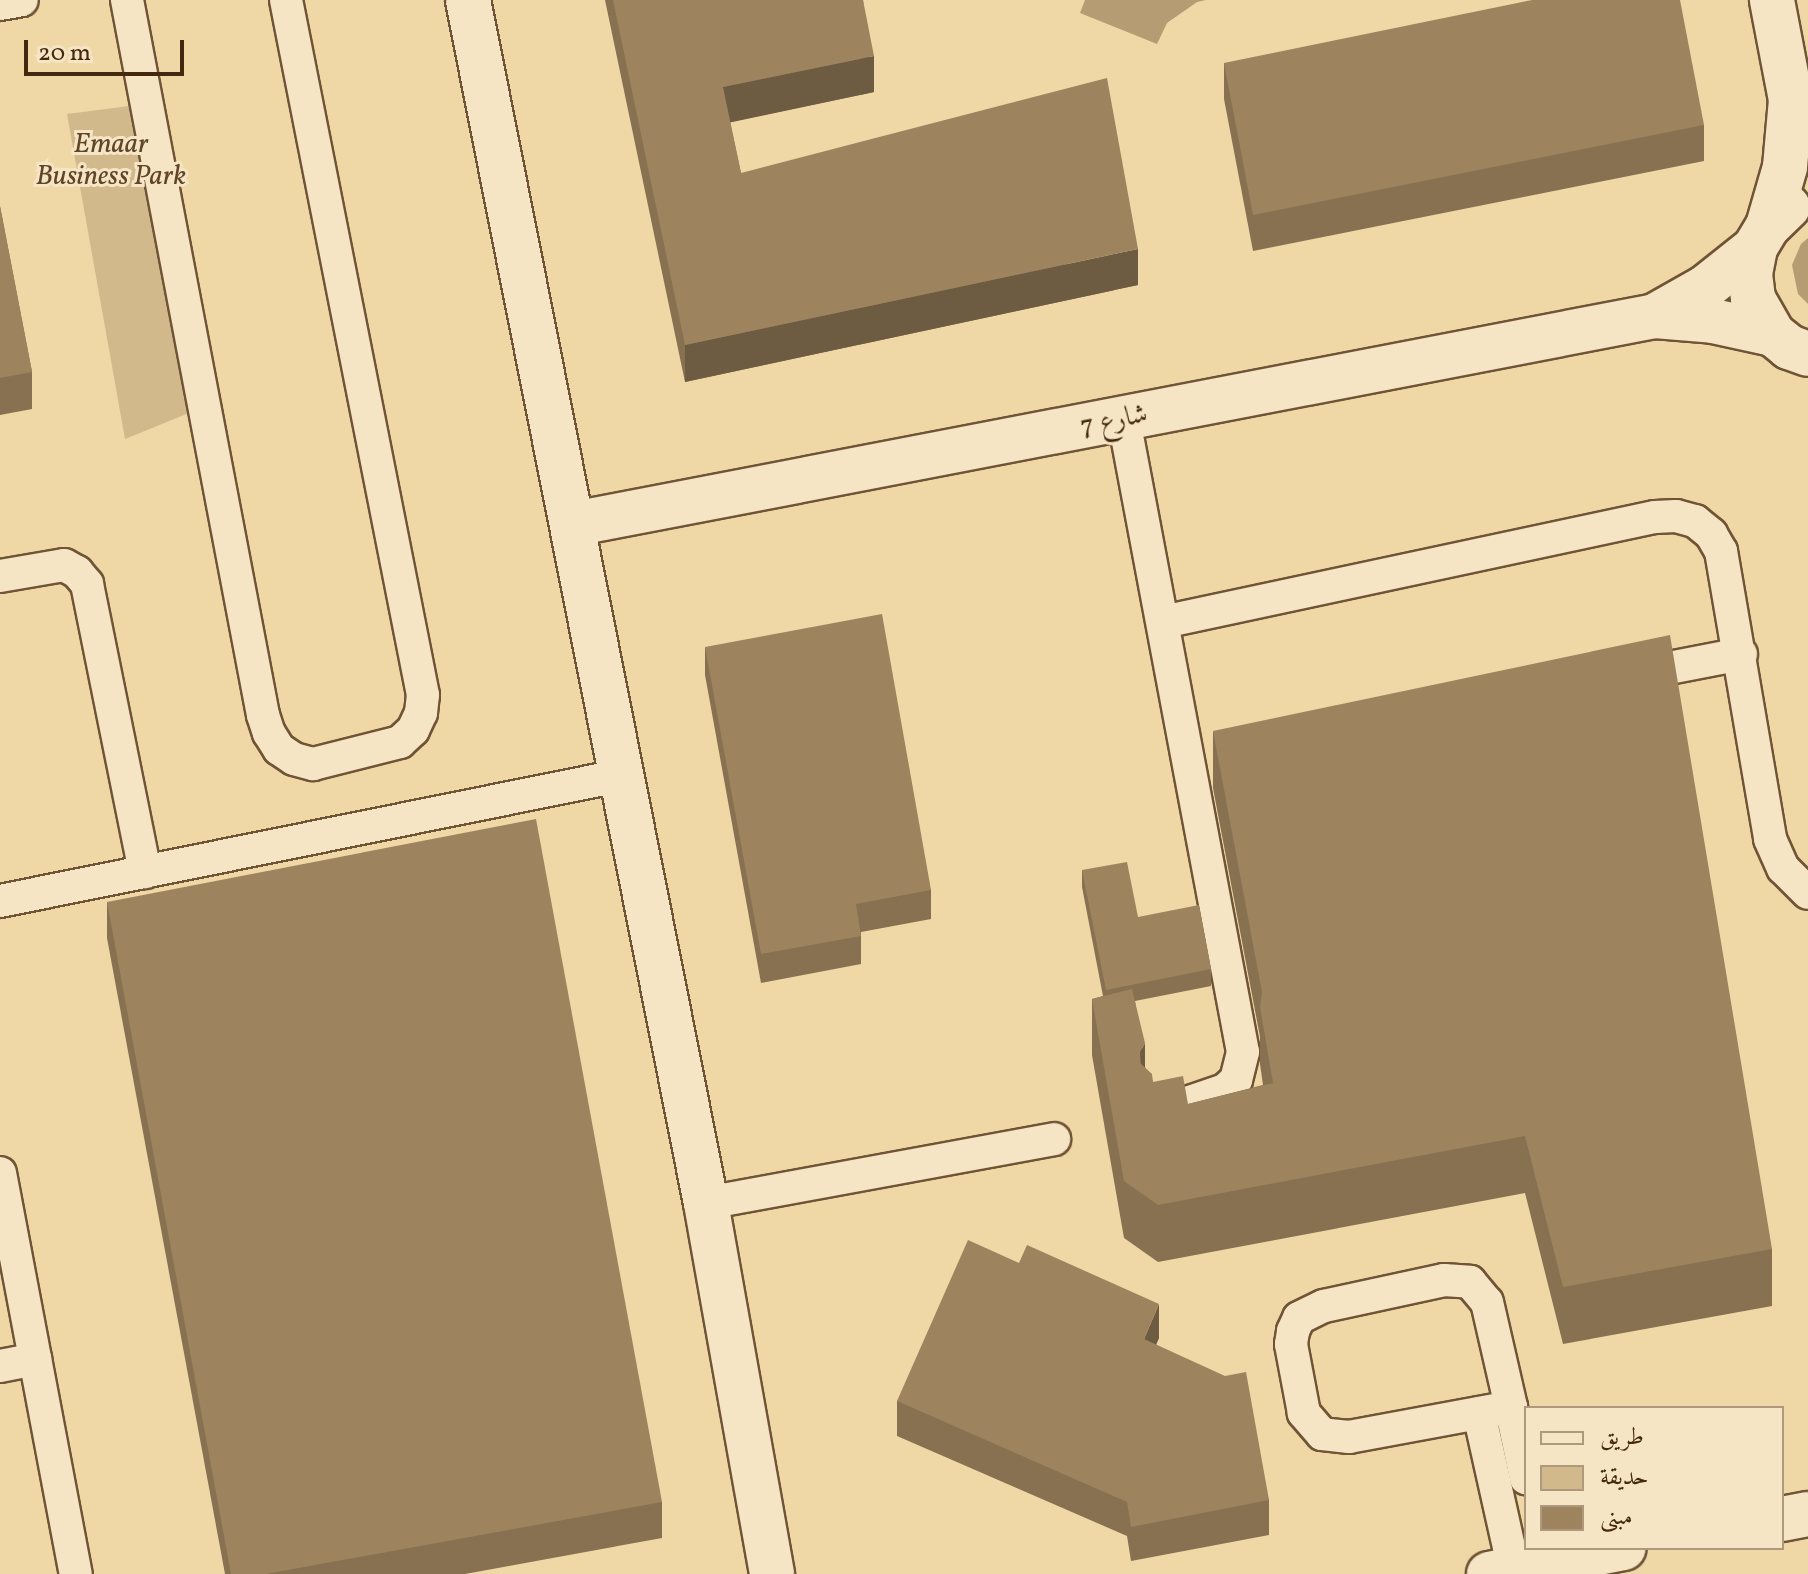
<!DOCTYPE html>
<meta charset="utf-8">
<style>
body{margin:0}
#map{position:relative;width:1808px;height:1574px;overflow:hidden;background:#efd7a6;font-family:Vollkorn,Amiri,serif}
div>[style]{position:absolute}
[style*='--x']{left:calc(var(--x)*1px);top:calc(var(--y)*1px);width:calc(var(--w)*1px);rotate:calc(var(--a)*1deg)}
.green>*{inset:0;background:#d2b98c}
.water>*{inset:0;background:#b59c73}
.roads{filter:drop-shadow(2px 0 #705436) drop-shadow(-2px 0 #705436) drop-shadow(0 2px #705436) drop-shadow(0 -2px #705436)}
.lane>*{height:32px;margin:-16px;padding:0 16px;transform-origin:16px;border-radius:16px;background:#f5e5c5}
.street>*{height:44px;margin:-22px;padding:0 22px;transform-origin:22px;border-radius:22px;background:#f5e5c5}
.wall>*{inset:0;background:#877151}
.shaded-wall>*{inset:0;background:#6e5c42}
.building>*{inset:0;background:#9d835e}
span{translate:-50% -50%;white-space:nowrap;text-align:center;line-height:1.15;-webkit-text-stroke:6px #f5e5c5;paint-order:stroke}
.park-label{font-size:28px;color:#614529;font-style:italic}
.street-label{font-size:28px;color:#452810}
.legend{position:absolute;left:1524px;top:1406px;width:260px;height:144px;box-sizing:border-box;background:#f5e5c5;border:2px solid #af997d;margin:0;padding:10px 14px;list-style:none;font-size:24px;color:#452810}
.legend li{display:flex;align-items:center;gap:16px;height:40px}
.legend b{width:40px;border:2px solid #af997d}
.scale{position:absolute;left:24px;top:40px;width:160px;height:36px;box-sizing:border-box;border:4px solid #452810;border-top:0;padding-left:10px;font-size:24px;line-height:28px;white-space:nowrap;color:#452810;-webkit-text-stroke:6px #f5e5c5;paint-order:stroke}
</style>
<div id="map">
<div class="green">
<i style="clip-path:polygon(137px 105px,189px 413px,125px 439px,67px 114px)"></i>
</div>
<div class="water">
<i style="clip-path:polygon(1085px 0,1206px 0,1197px 2px,1167px 23px,1157px 44px,1080px 13px)"></i>
<i style="clip-path:polygon(1808px 238px,1808px 304px,1798px 294px,1792px 265px,1801px 244px)"></i>
</div>
<div class="roads">
<div class="lane">
<i style="--x:127;--y:0;--w:728;--a:79.23"></i>
<i style="--x:263;--y:715;--w:19;--a:72"></i>
<i style="--x:269;--y:733;--w:19;--a:58"></i>
<i style="--x:279;--y:749;--w:18;--a:34"></i>
<i style="--x:294;--y:759;--w:20;--a:15"></i>
<i style="--x:313;--y:764;--w:90;--a:-14.2"></i>
<i style="--x:400;--y:742;--w:18;--a:-43"></i>
<i style="--x:413;--y:730;--w:19;--a:-65"></i>
<i style="--x:421;--y:713;--w:18;--a:-84"></i>
<i style="--x:423;--y:695;--w:708;--a:-101.15"></i>
<i style="--x:0;--y:4;--w:22;--a:-10"></i>
<i style="--x:1124;--y:420;--w:643;--a:79.34"></i>
<i style="--x:1243;--y:1052;--w:29;--a:104"></i>
<i style="--x:1236;--y:1080;--w:15;--a:138"></i>
<i style="--x:1225;--y:1090;--w:71;--a:161.1"></i>
<i style="--x:0;--y:576;--w:65;--a:-9.8"></i>
<i style="--x:64;--y:565;--w:15;--a:28"></i>
<i style="--x:77;--y:572;--w:16;--a:50"></i>
<i style="--x:87;--y:584;--w:294;--a:78.6"></i>
<i style="--x:1163;--y:622;--w:503;--a:-12.05"></i>
<i style="--x:1655;--y:517;--w:21;--a:-3"></i>
<i style="--x:1676;--y:516;--w:20;--a:15"></i>
<i style="--x:1695;--y:521;--w:21;--a:39"></i>
<i style="--x:1711;--y:534;--w:20;--a:60"></i>
<i style="--x:1721;--y:551;--w:292;--a:80.3"></i>
<i style="--x:1770;--y:839;--w:32;--a:66"></i>
<i style="--x:1783;--y:868;--w:35;--a:45"></i>
<i style="--x:1633;--y:675;--w:110;--a:-11"></i>
<i style="--x:0;--y:901;--w:636;--a:-11.43"></i>
<i style="--x:0;--y:1173;--w:408;--a:79.3"></i>
<i style="--x:706;--y:1203;--w:354;--a:-10.4"></i>
<i style="--x:0;--y:1366;--w:36;--a:-11"></i>
<i style="--x:1511;--y:1407;--w:165;--a:169.5"></i>
<i style="--x:1349;--y:1437;--w:27;--a:-174"></i>
<i style="--x:1322;--y:1434;--w:28;--a:-131"></i>
<i style="--x:1304;--y:1413;--w:70;--a:-100.7"></i>
<i style="--x:1291;--y:1344;--w:13;--a:-81"></i>
<i style="--x:1293;--y:1331;--w:14;--a:-65"></i>
<i style="--x:1299;--y:1318;--w:28;--a:-26"></i>
<i style="--x:1324;--y:1306;--w:123;--a:-12.2"></i>
<i style="--x:1444;--y:1280;--w:26;--a:4"></i>
<i style="--x:1470;--y:1282;--w:26;--a:50"></i>
<i style="--x:1487;--y:1302;--w:108;--a:77.1"></i>
<i style="--x:1511;--y:1407;--w:73;--a:78.1"></i>
<i style="--x:1479;--y:1413;--w:160;--a:77.4"></i>
</div>
<div class="street">
<i style="--x:468;--y:0;--w:1226;--a:78.81"></i>
<i style="--x:706;--y:1203;--w:377;--a:79.9"></i>
<i style="--x:1788;--y:207;--w:28;--a:136"></i>
<i style="--x:1768;--y:226;--w:26;--a:121"></i>
<i style="--x:1755;--y:248;--w:26;--a:101"></i>
<i style="--x:1750;--y:274;--w:25;--a:83"></i>
<i style="--x:1753;--y:299;--w:40;--a:60.3"></i>
<i style="--x:1773;--y:334;--w:21;--a:39"></i>
<i style="--x:1789;--y:347;--w:20;--a:20"></i>
<i style="--x:1768;--y:226;--w:61;--a:-73.9"></i>
<i style="--x:1785;--y:167;--w:67;--a:-84.9"></i>
<i style="--x:1791;--y:100;--w:102;--a:-100.8"></i>
<i style="--x:1655;--y:316;--w:59;--a:-29.6"></i>
<i style="--x:1706;--y:287;--w:63;--a:-38.5"></i>
<i style="--x:573;--y:524;--w:1102;--a:-10.88"></i>
<i style="--x:1655;--y:316;--w:58;--a:4.9"></i>
<i style="--x:1713;--y:321;--w:61;--a:12.2"></i>
<i style="--x:1782;--y:1519;--w:26;--a:-11"></i>
<i style="--x:1489;--y:1574;--w:137;--a:-10.9"></i>
</div>
</div>
<div class="wall">
<i style="clip-path:polygon(605px 0,863px 0,874px 92px,730px 122px,741px 173px,1138px 285px,685px 382px)"></i>
<i style="clip-path:polygon(1224px 63px,1704px 125px,1704px 161px,1253px 251px,1224px 99px)"></i>
<i style="clip-path:polygon(0 206px,32px 372px,32px 409px,0 415px)"></i>
<i style="clip-path:polygon(705px 647px,931px 890px,931px 919px,861px 932px,861px 964px,761px 983px,705px 675px)"></i>
<i style="clip-path:polygon(1213px 731px,1772px 1249px,1772px 1306px,1563px 1344px,1525px 1193px,1158px 1262px,1124px 1238px,1092px 1055px,1092px 999px,1103px 996px,1082px 887px,1082px 870px,1138px 917px,1211px 969px,1211px 986px,1135px 1001px,1145px 1067px,1153px 1082px,1188px 1104px,1263px 1085px,1260px 1064px,1260px 1037px,1213px 788px)"></i>
<i style="clip-path:polygon(107px 902px,662px 1502px,662px 1538px,465px 1574px,225px 1574px,107px 938px)"></i>
<i style="clip-path:polygon(1159px 1338px,1156px 1344px,1269px 1500px,1269px 1535px,1131px 1561px,1127px 1536px,897px 1436px,897px 1401px)"></i>
</div>
<div class="shaded-wall">
<i style="clip-path:polygon(874px 56px,874px 92px,723px 124px,723px 87px)"></i>
<i style="clip-path:polygon(1138px 249px,1138px 285px,685px 382px,685px 345px)"></i>
<i style="clip-path:polygon(1145px 1043px,1145px 1100px,1140px 1052px)"></i>
<i style="clip-path:polygon(1159px 1304px,1159px 1338px,1144px 1373px,1144px 1339px)"></i>
</div>
<div class="building">
<i style="clip-path:polygon(613px 0,863px 0,874px 56px,723px 87px,741px 173px,1107px 78px,1138px 249px,685px 345px)"></i>
<i style="clip-path:polygon(1532px 0,1680px 0,1704px 125px,1253px 215px,1224px 63px)"></i>
<i style="clip-path:polygon(0 206px,32px 372px,0 378px)"></i>
<i style="clip-path:polygon(882px 614px,931px 890px,856px 904px,861px 936px,761px 954px,705px 647px)"></i>
<i style="clip-path:polygon(1670px 635px,1772px 1249px,1563px 1287px,1525px 1136px,1158px 1205px,1124px 1181px,1092px 999px,1132px 989px,1145px 1043px,1140px 1052px,1140px 1063px,1152px 1074px,1153px 1082px,1183px 1076px,1188px 1104px,1273px 1083px,1260px 1007px,1262px 992px,1213px 731px)"></i>
<i style="clip-path:polygon(536px 819px,662px 1502px,266px 1574px,231px 1574px,107px 902px)"></i>
<i style="clip-path:polygon(1127px 862px,1138px 917px,1199px 905px,1211px 969px,1106px 990px,1082px 870px)"></i>
<i style="clip-path:polygon(968px 1240px,1019px 1263px,1027px 1245px,1159px 1304px,1144px 1339px,1225px 1376px,1246px 1372px,1269px 1500px,1131px 1527px,1127px 1502px,897px 1401px)"></i>
</div>
<div class="park-label">
<span style="left:111px;top:161px">Emaar<br>Business Park</span>
</div>
<div class="street-label">
<span style="left:1114px;top:421px;rotate:-11deg">شارع 7</span>
</div>
<ul class="legend">
<li><b style="height:10px;background:#f5e5c5"></b>طريق</li>
<li><b style="height:22px;background:#d2b98c"></b>حديقة</li>
<li><b style="height:22px;background:#9d835e"></b>مبنى</li>
</ul>
<div class="scale">20 m</div>
</div>
